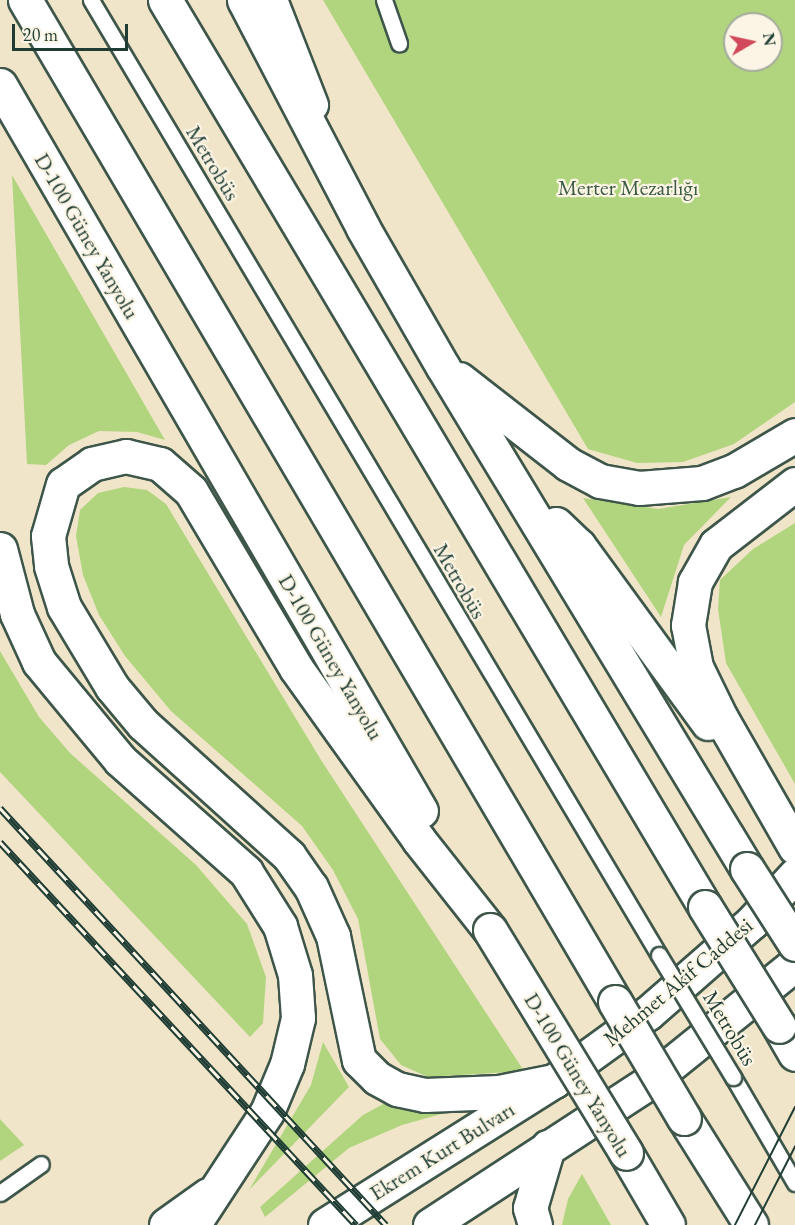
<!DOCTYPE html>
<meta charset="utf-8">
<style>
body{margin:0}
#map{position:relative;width:795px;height:1225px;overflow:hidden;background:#f0e5c8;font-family:"EB Garamond",serif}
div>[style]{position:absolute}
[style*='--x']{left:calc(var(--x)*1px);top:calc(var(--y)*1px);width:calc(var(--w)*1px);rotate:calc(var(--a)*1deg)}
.green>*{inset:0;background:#b1d57e}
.roads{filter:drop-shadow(2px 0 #3e564a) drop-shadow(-2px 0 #3e564a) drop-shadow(0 2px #3e564a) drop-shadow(0 -2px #3e564a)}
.lane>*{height:15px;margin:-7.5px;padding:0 7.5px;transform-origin:7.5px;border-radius:7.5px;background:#fff}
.street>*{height:30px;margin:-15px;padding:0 15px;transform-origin:15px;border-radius:15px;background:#fff}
.primary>*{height:33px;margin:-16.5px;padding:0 16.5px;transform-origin:16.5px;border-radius:16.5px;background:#fff}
.highway>*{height:33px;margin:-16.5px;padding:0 16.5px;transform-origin:16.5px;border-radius:16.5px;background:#fff}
.tram>*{height:1.5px;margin:-0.75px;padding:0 0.75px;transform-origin:0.75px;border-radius:0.75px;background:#1f3d34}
.rail>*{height:7px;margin-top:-3.5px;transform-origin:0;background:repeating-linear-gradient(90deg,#fcf5e5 0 14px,#1f3d34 0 28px);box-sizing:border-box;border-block:2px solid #1f3d34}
.bridges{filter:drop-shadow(2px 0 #3e564a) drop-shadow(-2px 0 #3e564a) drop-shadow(0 2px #3e564a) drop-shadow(0 -2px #3e564a)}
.lane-bridge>*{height:15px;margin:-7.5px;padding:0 7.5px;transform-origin:7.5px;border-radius:7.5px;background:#fff}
.primary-bridge>*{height:33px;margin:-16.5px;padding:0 16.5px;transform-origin:16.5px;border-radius:16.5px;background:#fff}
.highway-bridge>*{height:33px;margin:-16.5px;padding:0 16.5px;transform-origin:16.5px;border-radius:16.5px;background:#fff}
span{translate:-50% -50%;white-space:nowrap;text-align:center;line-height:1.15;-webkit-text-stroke:4.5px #fcf5e5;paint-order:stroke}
.street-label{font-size:22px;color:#1f3d34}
.park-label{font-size:22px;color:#3c5b43}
.north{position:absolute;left:723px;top:12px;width:60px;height:60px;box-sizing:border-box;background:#fcf5e5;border:2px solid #a4ab9e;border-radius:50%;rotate:81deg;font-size:16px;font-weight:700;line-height:24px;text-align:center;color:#1f3d34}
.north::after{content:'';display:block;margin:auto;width:21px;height:27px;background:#d1495b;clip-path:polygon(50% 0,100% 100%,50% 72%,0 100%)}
.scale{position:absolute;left:12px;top:24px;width:116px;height:27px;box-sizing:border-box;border:3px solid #1f3d34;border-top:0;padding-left:8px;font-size:18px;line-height:21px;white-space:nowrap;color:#1f3d34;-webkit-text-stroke:4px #fcf5e5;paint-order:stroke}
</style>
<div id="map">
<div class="green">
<i style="clip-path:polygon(evenodd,323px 0,795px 0,795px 402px,734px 444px,683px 462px,637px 463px,588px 449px,323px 0,735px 24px,771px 24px,771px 60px,735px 60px,735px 24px)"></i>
<i style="clip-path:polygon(12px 175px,165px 440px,137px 432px,99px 431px,69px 445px,46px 465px,27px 464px)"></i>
<i style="clip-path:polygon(124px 487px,147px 490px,166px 504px,321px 760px,524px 1071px,428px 1077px,401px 1065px,380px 1039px,358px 919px,333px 870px,302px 826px,171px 711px,125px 656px,99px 615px,83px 575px,76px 536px,80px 510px,98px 493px)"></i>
<i style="clip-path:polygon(731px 497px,684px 545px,661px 617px,583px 498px,658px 509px)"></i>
<i style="clip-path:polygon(795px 523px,795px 784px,726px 663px,718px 609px,720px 580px,753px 549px)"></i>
<i style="clip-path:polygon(0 651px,39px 717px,70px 753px,196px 865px,247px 924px,266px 977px,263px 1023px,250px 1037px,0 772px)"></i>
<i style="clip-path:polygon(323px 1042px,349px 1087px,249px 1190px,311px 1085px)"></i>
<i style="clip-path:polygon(387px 1102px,460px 1104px,452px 1111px,402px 1125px,349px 1148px,265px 1217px,260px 1207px,363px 1115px)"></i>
<i style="clip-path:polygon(0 1119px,24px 1145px,0 1161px)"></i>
<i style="clip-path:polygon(582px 1174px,611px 1225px,562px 1225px,568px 1199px)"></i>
</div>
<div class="roads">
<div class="lane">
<i style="--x:91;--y:0;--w:1111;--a:59.26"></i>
<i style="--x:384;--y:0;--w:46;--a:70.8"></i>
<i style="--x:733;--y:1077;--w:123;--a:59.7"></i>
<i style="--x:0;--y:1193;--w:50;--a:-35.3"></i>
</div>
<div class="street">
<i style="--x:272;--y:0;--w:113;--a:68.7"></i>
</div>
<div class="primary">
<i style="--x:244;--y:0;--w:257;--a:62.4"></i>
<i style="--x:363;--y:228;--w:160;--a:60.1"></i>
<i style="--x:443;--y:367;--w:587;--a:58.8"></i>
<i style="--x:0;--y:85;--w:839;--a:59.89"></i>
<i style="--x:459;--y:379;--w:138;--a:37.9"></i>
<i style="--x:568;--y:464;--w:36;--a:28"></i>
<i style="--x:600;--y:481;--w:40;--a:10"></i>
<i style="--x:639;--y:488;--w:63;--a:-4.5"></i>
<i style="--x:702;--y:483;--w:34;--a:-21"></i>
<i style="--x:734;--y:471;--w:71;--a:-30.5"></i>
<i style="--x:795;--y:484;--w:100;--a:142.3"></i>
<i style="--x:716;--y:545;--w:43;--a:119.6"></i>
<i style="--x:695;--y:582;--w:44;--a:99.2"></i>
<i style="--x:688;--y:625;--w:43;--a:79.2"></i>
<i style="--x:696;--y:667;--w:57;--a:63.9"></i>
<i style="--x:721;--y:718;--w:149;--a:60.2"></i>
<i style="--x:556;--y:524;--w:32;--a:44"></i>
<i style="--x:579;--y:546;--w:219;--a:53.9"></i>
<i style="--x:0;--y:549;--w:67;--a:75.3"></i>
<i style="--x:17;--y:614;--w:53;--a:65.4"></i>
<i style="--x:39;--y:662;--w:127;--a:50.4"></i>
<i style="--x:120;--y:760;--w:169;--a:41.6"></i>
<i style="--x:246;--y:872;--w:64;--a:57.8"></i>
<i style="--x:280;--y:926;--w:51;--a:73"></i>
<i style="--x:295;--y:975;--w:43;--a:86"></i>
<i style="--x:298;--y:1018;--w:47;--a:103.4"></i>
<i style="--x:287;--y:1064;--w:52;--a:112.6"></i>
<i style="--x:267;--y:1112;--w:135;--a:123.2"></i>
<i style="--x:490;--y:930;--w:115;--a:-128.3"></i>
<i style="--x:419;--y:840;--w:211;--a:-125.6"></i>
<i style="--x:296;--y:668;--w:206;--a:-120.7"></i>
<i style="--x:191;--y:491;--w:41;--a:-138.9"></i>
<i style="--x:160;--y:464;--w:35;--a:-167"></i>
<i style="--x:126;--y:456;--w:35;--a:167"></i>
<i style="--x:92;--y:464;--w:35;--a:145"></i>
<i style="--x:63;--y:484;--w:54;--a:106.1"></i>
<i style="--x:48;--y:536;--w:30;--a:84"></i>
<i style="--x:51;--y:566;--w:43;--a:72.4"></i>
<i style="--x:64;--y:607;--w:93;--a:59"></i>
<i style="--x:112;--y:687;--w:48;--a:50"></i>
<i style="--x:143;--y:724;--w:197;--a:42.1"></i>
<i style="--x:289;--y:856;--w:38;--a:55"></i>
<i style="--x:311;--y:887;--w:54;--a:65.8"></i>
<i style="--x:333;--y:936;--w:127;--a:78.2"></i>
<i style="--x:359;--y:1060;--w:25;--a:45"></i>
<i style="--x:377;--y:1078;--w:23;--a:29"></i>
<i style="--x:397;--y:1089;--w:29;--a:12"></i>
<i style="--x:425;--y:1095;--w:74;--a:-2.3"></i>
<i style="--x:499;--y:1092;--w:56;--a:-11.3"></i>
<i style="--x:626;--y:1153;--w:83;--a:59.7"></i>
<i style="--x:166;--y:1225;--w:52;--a:-35.5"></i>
<i style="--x:325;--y:1225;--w:271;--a:-32.2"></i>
<i style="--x:554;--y:1081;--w:116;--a:-35.9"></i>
<i style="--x:648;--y:1013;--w:138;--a:-41.2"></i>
<i style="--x:752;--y:922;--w:64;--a:-47.5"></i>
<i style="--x:430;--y:1225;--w:257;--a:-33.1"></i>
<i style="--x:645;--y:1085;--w:193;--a:-38.9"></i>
<i style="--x:535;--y:1225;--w:18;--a:-106"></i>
<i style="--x:530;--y:1208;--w:64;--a:-73.6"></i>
</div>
<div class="highway">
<i style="--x:25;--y:0;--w:1163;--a:59.51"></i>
<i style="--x:165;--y:0;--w:1056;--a:59.23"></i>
<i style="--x:779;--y:1026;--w:32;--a:60"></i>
<i style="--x:684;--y:1118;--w:126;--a:57.9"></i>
</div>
</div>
<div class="tram">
<i style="--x:735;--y:1225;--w:132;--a:-63"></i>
<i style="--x:755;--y:1225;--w:88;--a:-62.9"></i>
</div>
<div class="rail">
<i style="--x:0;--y:808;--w:568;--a:47.21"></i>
<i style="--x:0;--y:842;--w:523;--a:47.09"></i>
</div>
<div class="bridges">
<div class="lane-bridge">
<i style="--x:659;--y:955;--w:143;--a:58.8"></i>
</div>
<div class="primary-bridge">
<i style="--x:747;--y:869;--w:89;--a:57.4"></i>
<i style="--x:490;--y:930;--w:261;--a:58.6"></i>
</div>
<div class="highway-bridge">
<i style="--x:705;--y:907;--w:140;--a:58.1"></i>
<i style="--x:615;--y:1002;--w:135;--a:59.3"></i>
</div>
</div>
<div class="street-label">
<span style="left:213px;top:163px;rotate:59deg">Metrobüs</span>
<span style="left:87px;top:236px;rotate:60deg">D-100 Güney Yanyolu</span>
<span style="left:460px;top:581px;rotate:60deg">Metrobüs</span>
<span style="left:331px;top:657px;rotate:60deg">D-100 Güney Yanyolu</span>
<span style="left:678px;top:982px;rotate:-40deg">Mehmet Akif Caddesi</span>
<span style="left:730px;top:1028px;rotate:59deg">Metrobüs</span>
<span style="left:578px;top:1075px;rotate:59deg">D-100 Güney Yanyolu</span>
<span style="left:442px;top:1151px;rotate:-32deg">Ekrem Kurt Bulvarı</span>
</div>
<div class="park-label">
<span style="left:628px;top:188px">Merter Mezarlığı</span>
</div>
<div class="north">N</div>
<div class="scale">20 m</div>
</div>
